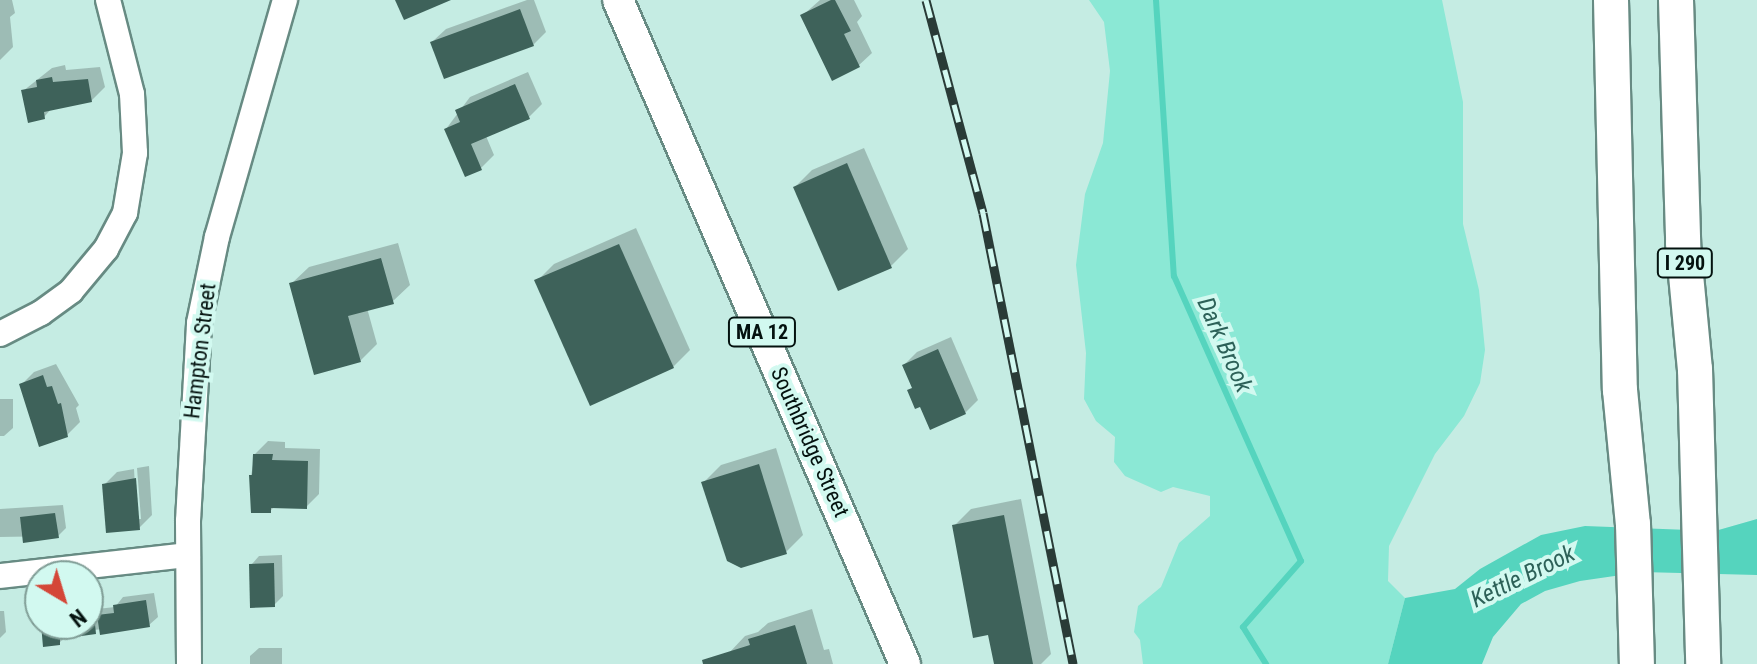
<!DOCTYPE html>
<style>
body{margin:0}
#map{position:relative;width:1757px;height:664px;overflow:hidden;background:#c5ece3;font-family:"Roboto Condensed",sans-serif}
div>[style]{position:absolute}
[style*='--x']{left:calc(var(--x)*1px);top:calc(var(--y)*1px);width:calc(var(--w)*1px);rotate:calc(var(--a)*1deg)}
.green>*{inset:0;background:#8be8d5}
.water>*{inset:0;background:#55d4be}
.shadow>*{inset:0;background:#0003}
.stream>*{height:6px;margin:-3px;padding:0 3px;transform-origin:3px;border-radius:3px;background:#55d4be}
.building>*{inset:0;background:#3e625a}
.roads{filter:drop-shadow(2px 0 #678b83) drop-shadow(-2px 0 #678b83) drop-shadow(0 2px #678b83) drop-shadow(0 -2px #678b83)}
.minor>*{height:24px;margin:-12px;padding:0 12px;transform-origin:12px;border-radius:12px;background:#fff}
.major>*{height:30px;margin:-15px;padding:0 15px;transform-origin:15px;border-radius:15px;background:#fff}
.highway>*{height:34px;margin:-17px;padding:0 17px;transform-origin:17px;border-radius:17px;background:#fff}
.rail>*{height:9px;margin-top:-4.5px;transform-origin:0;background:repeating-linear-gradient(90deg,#d2f9f0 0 18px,#293b37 0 36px);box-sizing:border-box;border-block:2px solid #293b37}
span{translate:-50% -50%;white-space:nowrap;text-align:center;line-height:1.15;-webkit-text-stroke:8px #d2f9f0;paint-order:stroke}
.shield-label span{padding:2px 6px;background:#d2f9f0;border:2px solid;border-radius:6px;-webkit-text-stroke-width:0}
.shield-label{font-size:20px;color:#04120f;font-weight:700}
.street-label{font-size:22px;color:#04120f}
.water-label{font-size:24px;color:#2d6158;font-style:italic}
.north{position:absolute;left:24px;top:560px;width:80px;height:80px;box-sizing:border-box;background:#d2f9f0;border:2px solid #809d96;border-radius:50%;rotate:142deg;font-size:22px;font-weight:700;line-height:32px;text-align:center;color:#04120f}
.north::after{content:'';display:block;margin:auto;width:28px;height:36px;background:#d44738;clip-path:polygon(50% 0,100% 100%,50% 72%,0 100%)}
</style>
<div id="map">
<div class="green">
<i style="clip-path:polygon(1089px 0,1442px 0,1463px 102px,1463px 224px,1479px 290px,1485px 350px,1480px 383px,1464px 416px,1435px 454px,1389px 546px,1388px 581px,1405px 598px,1388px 664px,1143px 664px,1140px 640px,1134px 632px,1138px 606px,1161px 587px,1179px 543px,1210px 516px,1210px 496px,1173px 487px,1161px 492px,1125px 476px,1114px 462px,1115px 437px,1096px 421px,1084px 399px,1086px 353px,1076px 265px,1085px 194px,1103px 143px,1110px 71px,1104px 22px)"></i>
</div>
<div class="water">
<i style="clip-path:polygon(1757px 519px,1757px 575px,1642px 572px,1580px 581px,1545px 591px,1521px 604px,1493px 637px,1482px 664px,1388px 664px,1405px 598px,1455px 589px,1480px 569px,1541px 535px,1585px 526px,1715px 531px)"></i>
</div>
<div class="shadow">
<i style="clip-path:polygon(0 0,12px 0,15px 13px,10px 17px,13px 47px,0 60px)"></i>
<i style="clip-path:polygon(527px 0,534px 0,546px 32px,533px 45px,432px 42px,446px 29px)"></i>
<i style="clip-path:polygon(820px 0,854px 0,862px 16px,857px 22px,872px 53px,858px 66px,803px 15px)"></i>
<i style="clip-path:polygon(65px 65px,66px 70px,100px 67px,105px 87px,91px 101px,52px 108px,44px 117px,23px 91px,52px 68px)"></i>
<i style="clip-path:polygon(528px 72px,542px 104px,529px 117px,486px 136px,494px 155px,481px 168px,446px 129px,470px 97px)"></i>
<i style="clip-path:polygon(864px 148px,908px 249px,891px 266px,795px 187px,812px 170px)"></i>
<i style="clip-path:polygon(636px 228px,690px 350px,673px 367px,537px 281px,554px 264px)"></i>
<i style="clip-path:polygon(398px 243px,410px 285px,392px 302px,367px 308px,377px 344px,360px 361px,291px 284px,309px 267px)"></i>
<i style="clip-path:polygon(951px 337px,978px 400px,965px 413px,921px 404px,904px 365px,917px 352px)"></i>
<i style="clip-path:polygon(56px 364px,79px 405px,76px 408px,80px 422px,67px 435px,21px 385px,34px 372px)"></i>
<i style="clip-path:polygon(0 399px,13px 399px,13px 428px,4px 436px,0 436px)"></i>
<i style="clip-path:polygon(268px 441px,285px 442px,285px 448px,320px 449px,319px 494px,306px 507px,275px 506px,270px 511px,251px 476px,255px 454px)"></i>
<i style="clip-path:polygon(776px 448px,803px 535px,786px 552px,704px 482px,721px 465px)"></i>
<i style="clip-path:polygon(149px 466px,152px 515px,139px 528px,104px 485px,117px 472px,134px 469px,137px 519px,141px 519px,137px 468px)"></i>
<i style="clip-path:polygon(1021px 499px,1051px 654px,1041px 664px,996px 664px,990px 633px,954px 526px,971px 509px)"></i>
<i style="clip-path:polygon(63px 505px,66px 528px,58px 536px,0 537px,0 509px)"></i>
<i style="clip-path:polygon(282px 555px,283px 596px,274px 605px,251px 565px,259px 556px)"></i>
<i style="clip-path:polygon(154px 593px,158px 617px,149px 625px,71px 632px,59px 643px,42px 624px,88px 624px,88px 610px,115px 607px,123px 597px)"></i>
<i style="clip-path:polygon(812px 609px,824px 650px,829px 649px,833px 664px,731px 664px,728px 654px,745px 636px,758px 632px,768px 623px)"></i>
<i style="clip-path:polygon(0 611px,4px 611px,6px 632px,0 638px)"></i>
<i style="clip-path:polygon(259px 648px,282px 648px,282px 664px,250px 664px,250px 656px)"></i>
</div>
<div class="stream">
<i style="--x:1156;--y:0;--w:277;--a:86.3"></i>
<i style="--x:1174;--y:276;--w:312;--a:66"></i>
<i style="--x:1301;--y:561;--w:88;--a:131.3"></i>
<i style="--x:1243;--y:627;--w:44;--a:58.1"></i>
</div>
<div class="building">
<i style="clip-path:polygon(395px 0,451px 0,404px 20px)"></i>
<i style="clip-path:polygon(831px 0,835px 0,851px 31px,844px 34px,860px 67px,832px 81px,800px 15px)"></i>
<i style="clip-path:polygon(520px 9px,534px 46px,444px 79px,430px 42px)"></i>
<i style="clip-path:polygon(52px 77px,53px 82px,88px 79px,92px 102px,44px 112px,45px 119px,28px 123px,21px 90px,37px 87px,36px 80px)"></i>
<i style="clip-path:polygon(515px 84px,530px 119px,471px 144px,482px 170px,465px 177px,444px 129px,460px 122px,455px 110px)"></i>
<i style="clip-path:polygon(847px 163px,892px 268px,838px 291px,793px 187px)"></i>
<i style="clip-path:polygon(619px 244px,674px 368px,590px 406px,534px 280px)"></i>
<i style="clip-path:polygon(381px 258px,394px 304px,348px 316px,361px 362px,314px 375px,289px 283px)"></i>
<i style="clip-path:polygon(938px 349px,966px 414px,930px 430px,920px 407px,915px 409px,907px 390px,912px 388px,902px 365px)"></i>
<i style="clip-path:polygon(43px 375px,47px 387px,52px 386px,58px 404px,61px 403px,68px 437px,39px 447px,19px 384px)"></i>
<i style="clip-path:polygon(253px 454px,273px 454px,272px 460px,308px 461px,307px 509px,271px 508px,271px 513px,251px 513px,249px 475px,252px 475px)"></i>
<i style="clip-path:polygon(759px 464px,787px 554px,741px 568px,727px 561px,701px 482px)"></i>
<i style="clip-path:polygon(136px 478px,140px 530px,106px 533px,102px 484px)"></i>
<i style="clip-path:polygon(55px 513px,59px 538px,23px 543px,20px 517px)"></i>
<i style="clip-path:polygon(1004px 515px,1033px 664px,994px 664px,988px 635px,973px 638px,952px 525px)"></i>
<i style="clip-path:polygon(274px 563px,275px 607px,250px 608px,249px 564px)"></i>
<i style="clip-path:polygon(146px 600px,150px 627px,100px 635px,97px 615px,114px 613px,113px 605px)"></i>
<i style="clip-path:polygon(41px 624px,95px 624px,96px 634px,60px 639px,60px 645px,43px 647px)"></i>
<i style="clip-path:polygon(795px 625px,807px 664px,703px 664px,702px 660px,750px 645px,748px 639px)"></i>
</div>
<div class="roads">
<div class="minor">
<i style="--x:0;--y:334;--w:46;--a:-27.1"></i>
<i style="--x:41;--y:313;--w:37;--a:-36"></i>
<i style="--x:71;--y:291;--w:55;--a:-50.2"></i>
<i style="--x:106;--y:249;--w:41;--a:-62.2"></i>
<i style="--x:125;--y:213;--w:61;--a:-80.5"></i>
<i style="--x:135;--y:153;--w:59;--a:-92.9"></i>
<i style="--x:132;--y:94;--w:97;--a:-104.3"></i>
<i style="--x:0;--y:576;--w:189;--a:-6.4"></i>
<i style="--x:189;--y:664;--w:143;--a:-90.4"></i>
<i style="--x:188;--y:521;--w:198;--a:-86.8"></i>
<i style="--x:199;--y:323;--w:88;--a:-78.2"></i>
<i style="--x:217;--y:237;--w:247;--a:-74"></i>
</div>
<div class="major">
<i style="--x:618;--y:0;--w:723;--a:66.62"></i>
</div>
<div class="highway">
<i style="--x:1611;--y:0;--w:390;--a:88.7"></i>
<i style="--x:1620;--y:390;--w:135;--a:84.5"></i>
<i style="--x:1633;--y:524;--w:140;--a:88.4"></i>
<i style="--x:1676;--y:0;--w:243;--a:88.3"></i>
<i style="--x:1683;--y:243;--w:127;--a:84.6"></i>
<i style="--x:1695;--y:369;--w:295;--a:88.4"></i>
</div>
</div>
<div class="rail">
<i style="--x:926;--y:0;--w:220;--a:75"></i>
<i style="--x:983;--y:213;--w:460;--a:78.7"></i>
</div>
<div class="shield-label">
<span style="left:1685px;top:263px">I 290</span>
<span style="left:762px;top:332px">MA 12</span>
</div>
<div class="street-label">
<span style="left:200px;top:351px;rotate:-83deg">Hampton Street</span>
<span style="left:810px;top:442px;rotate:66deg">Southbridge Street</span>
</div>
<div class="water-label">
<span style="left:1224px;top:345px;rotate:66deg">Dark Brook</span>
<span style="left:1523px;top:577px;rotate:-26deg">Kettle Brook</span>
</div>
<div class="north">N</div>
</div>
